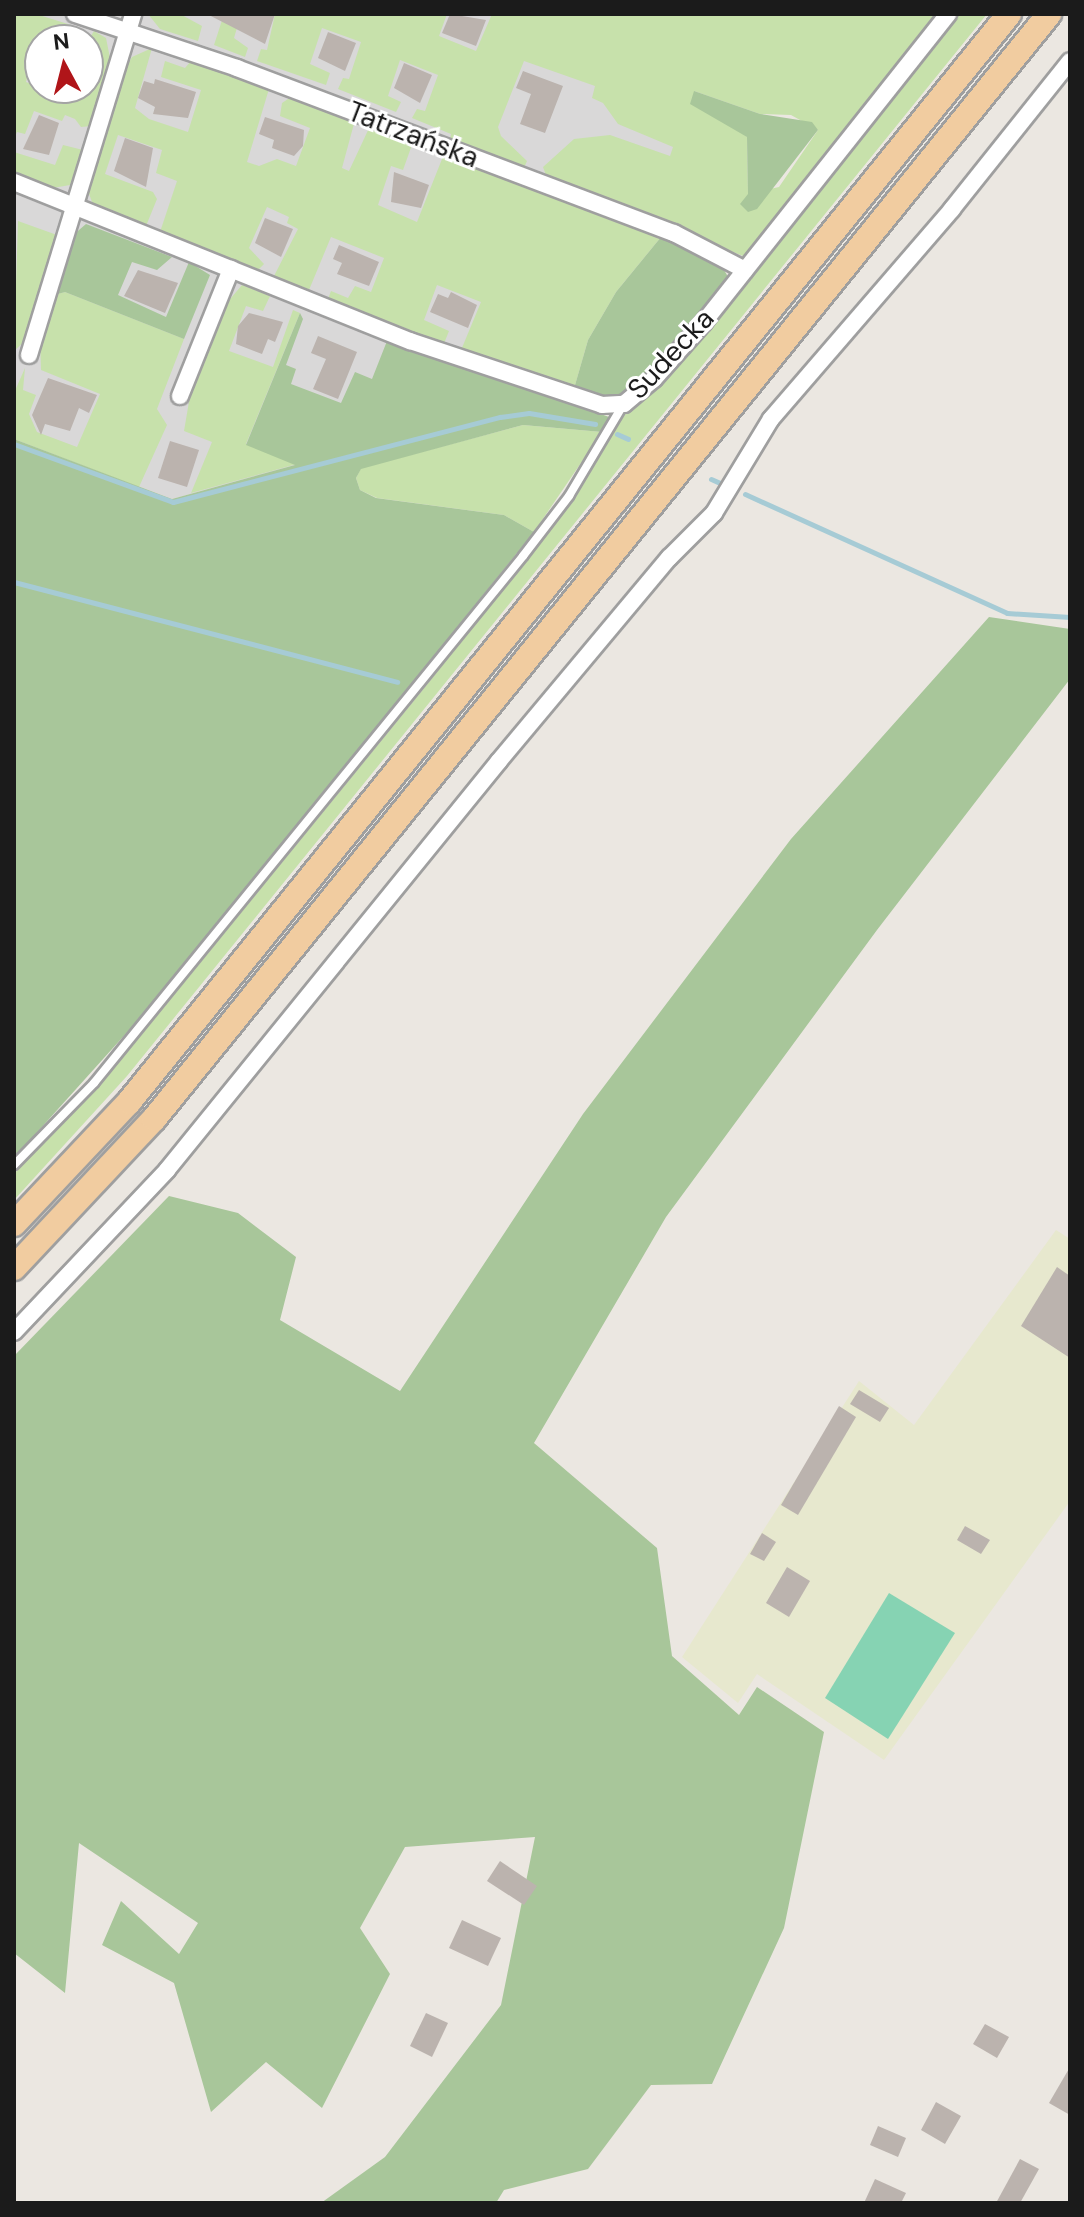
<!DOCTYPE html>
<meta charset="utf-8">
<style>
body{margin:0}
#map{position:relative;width:1084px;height:2217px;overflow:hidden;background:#ebe7e1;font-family:"DM Sans",sans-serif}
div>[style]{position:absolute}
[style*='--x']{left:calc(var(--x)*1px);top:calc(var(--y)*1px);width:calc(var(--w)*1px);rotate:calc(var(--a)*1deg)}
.residential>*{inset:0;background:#d9d8d8}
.farmland>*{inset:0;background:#e7e8ce}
.grass>*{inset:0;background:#c7e1ab}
.forest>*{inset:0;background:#a8c69a}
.pitch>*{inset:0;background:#86d3b3}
.stream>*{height:5px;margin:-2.5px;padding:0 2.5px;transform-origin:2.5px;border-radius:2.5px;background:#a6cbd5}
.building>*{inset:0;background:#bbb3ae}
.roads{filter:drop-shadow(2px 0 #9f9f9f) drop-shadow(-2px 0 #9f9f9f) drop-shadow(0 2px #9f9f9f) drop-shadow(0 -2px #9f9f9f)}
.service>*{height:8px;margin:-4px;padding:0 4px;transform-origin:4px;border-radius:4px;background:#fff}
.minor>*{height:16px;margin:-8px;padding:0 8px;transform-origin:8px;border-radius:8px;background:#fff}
.primary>*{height:24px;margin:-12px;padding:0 12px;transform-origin:12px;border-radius:12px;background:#f1cca0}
span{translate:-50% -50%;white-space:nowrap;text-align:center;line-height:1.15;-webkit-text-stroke:6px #fff;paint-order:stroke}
.street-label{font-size:28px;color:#1b1b1b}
.frame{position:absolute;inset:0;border:16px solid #1b1b1b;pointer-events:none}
.north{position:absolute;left:24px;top:24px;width:80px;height:80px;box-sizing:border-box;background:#fff;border:2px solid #a4a4a4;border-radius:50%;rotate:353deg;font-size:22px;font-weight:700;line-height:32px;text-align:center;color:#1b1b1b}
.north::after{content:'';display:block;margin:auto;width:28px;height:36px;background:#b01519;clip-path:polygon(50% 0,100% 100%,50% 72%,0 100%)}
</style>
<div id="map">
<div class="residential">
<i style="clip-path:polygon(evenodd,14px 14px,497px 14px,495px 21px,798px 127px,711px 242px,743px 256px,729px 273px,718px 260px,577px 202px,505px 278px,447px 424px,172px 499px,14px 439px,14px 14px,40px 40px,88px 40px,88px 88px,40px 88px,40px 40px)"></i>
</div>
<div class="farmland">
<i style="clip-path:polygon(1056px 1230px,1070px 1239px,1070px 1501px,884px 1760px,757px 1674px,738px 1703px,682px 1657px,859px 1381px,914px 1425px)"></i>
</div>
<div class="grass">
<i style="clip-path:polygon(14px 14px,36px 14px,71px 25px,67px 40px,40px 40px,40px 61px,32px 60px,26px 82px,75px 100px,79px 88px,88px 88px,89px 39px,94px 31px,106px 38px,111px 63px,91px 126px,81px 127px,75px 119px,65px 115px,62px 121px,34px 111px,25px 134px,17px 132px,14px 139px)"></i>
<i style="clip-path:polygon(148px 14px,180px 14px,202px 26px,198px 41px,160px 29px)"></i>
<i style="clip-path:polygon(224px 14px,241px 14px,234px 38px,248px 48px,245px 57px,214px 45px)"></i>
<i style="clip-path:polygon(evenodd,275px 14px,447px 14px,439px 36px,476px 51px,492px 14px,943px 14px,750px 253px,743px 256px,547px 178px,543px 167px,574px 139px,610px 135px,670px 156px,673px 147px,618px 124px,603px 103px,592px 98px,595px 86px,524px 61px,498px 127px,501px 136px,527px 161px,523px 170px,467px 149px,450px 139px,451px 134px,412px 118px,417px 109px,425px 111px,438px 75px,400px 60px,388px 96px,401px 102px,396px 112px,338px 89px,343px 78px,349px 79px,361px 42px,322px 28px,310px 64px,330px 73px,326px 85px,257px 61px,261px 49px,267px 50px,275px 14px,694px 91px,760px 114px,791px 115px,818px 130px,779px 187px,748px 194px,747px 137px,694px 91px)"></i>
<i style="clip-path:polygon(953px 14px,987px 14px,127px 1076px,14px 1200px,14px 1174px,127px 1052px,425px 687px,556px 521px,623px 417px)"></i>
<i style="clip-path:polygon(152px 48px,135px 108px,149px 119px,188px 132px,201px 90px,161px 77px,165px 61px,185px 68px,191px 61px,269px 89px,247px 162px,259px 166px,277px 159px,296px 166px,310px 128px,280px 116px,282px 103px,291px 97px,355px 120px,342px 168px,349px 171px,370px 126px,413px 142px,403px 170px,391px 166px,378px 205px,417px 222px,444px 154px,661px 237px,616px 292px,588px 340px,573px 392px,459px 355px,481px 302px,437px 285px,424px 320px,449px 331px,443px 346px,328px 299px,331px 291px,348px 298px,355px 286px,371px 292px,384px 258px,331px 237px,309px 290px,274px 276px,298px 229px,287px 223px,289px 217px,267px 207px,249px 248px,264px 264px,258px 270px,160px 232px,177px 181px,156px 173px,162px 150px,118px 135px,105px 174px,153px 192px,157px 199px,146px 226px,93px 205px,87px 188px,123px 73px,132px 57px)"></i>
<i style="clip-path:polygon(63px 145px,83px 150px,70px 185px,53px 188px,14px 174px,14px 152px,55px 165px)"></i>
<i style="clip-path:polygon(18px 221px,57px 235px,25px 341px,14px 351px)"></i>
<i style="clip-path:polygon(242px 285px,270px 296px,263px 311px,246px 306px,229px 351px,273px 367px,293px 310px,300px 313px,246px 444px,297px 464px,191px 493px,212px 442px,184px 431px,193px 378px,224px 296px,231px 298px)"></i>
<i style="clip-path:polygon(65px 292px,184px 339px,157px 409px,167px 425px,139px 487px,14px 439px,14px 393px,25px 368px,23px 390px,36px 395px,29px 414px,37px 432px,77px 447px,100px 394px,41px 370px,40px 339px,54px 295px)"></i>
<i style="clip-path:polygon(523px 425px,602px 432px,534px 532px,504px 515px,377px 498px,360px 490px,356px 478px,361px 468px)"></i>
</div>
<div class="forest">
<i style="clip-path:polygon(694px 91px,760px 114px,812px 122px,818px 130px,757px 209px,748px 212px,740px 204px,748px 194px,747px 137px,690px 104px)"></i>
<i style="clip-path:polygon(86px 224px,172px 257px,157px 270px,132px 262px,118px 295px,166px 317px,189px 262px,210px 275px,184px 339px,65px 292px,54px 295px,72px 236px)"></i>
<i style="clip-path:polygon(661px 237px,718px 260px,730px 280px,665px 359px,615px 402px,573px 392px,588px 340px,616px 292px)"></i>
<i style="clip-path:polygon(300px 313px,303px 319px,286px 365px,296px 369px,291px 384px,341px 403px,355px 372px,372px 379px,387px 341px,395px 339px,609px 417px,602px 432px,523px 425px,361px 469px,356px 478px,360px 490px,376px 498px,504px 515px,534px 532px,166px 989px,14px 1158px,14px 439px,172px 499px,295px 465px,246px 445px)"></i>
<i style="clip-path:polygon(989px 617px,1070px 629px,1070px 679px,877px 930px,666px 1217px,534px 1443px,657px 1548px,672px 1656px,739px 1715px,757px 1687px,824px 1732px,784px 1928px,712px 2084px,651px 2085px,588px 2169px,504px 2190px,496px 2203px,321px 2203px,385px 2157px,501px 2005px,535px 1837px,405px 1847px,360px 1928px,390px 1974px,322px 2108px,266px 2062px,211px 2112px,174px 1983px,102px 1945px,121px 1901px,179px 1954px,198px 1923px,79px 1843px,65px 1993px,14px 1953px,14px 1356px,169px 1196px,238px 1213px,296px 1257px,280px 1320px,400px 1391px,583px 1114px,791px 839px)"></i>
</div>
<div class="pitch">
<i style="clip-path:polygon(889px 1593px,955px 1633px,888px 1739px,825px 1698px)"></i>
</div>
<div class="stream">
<i style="--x:617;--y:434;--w:12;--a:24"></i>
<i style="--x:14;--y:444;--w:169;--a:20"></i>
<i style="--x:173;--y:502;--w:338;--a:-14.6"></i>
<i style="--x:500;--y:417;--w:29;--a:-8"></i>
<i style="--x:529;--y:413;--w:67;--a:9.5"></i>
<i style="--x:711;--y:479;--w:12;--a:24"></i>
<i style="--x:745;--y:494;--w:288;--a:24.4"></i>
<i style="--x:1007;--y:613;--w:63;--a:3.6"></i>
<i style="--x:14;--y:582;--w:396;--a:14.6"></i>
</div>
<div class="building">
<i style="clip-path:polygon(207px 14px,275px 14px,265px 44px)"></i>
<i style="clip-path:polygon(450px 14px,486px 20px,476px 46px,442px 33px)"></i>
<i style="clip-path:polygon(328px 32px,356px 43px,345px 71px,318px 58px)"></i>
<i style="clip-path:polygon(404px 63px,432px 75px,420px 103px,394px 88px)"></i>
<i style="clip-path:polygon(523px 71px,563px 86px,545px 133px,520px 124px,531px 94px,516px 88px)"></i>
<i style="clip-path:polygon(155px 79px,196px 92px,188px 118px,153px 114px,155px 107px,138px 98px,144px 81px,154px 84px)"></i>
<i style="clip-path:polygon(39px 115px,59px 123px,49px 155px,23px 149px)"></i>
<i style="clip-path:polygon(265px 117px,304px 130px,303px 146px,294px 156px,272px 148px,274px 140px,259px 134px)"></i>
<i style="clip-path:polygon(125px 138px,153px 148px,146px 187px,114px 171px)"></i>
<i style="clip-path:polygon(394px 172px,429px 185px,421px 208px,391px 202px)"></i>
<i style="clip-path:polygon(265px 218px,293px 229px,281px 257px,255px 243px)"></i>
<i style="clip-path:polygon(339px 245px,379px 262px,369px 286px,337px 274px,342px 263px,333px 259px)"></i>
<i style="clip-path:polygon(138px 270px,178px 283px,165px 313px,124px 296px)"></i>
<i style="clip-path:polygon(451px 292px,477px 305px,468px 328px,430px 312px,438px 294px,448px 298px)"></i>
<i style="clip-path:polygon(249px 313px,283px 322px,275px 342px,268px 339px,262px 354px,236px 344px,238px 326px)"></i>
<i style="clip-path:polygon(318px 336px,357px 352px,338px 399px,313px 389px,326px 359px,311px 353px)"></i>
<i style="clip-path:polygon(48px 378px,97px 395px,89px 413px,79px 408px,70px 431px,45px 424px,41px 435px,32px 415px)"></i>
<i style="clip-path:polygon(170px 441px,199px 450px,187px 487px,158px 478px)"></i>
<i style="clip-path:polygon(1057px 1267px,1070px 1276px,1070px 1358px,1021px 1326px)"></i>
<i style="clip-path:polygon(859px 1390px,889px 1408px,880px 1422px,850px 1404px)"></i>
<i style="clip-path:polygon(839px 1406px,856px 1417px,798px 1515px,781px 1505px)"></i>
<i style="clip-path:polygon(965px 1526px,990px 1540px,981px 1554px,957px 1540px)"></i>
<i style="clip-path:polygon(762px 1533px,776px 1542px,764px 1561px,750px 1554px)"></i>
<i style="clip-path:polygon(787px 1567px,810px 1581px,789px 1617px,766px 1603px)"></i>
<i style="clip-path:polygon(500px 1861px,537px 1886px,524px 1905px,487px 1881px)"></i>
<i style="clip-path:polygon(462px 1920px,501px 1938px,488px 1966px,449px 1948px)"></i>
<i style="clip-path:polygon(426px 2013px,448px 2023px,432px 2057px,410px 2046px)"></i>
<i style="clip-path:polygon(985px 2024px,1009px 2037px,997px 2058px,973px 2044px)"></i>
<i style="clip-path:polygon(1070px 2067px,1070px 2115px,1049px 2103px)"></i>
<i style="clip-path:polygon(936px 2102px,961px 2116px,945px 2144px,921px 2130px)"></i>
<i style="clip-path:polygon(878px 2126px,906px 2138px,898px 2157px,870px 2145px)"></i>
<i style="clip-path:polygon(1020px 2159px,1039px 2169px,1020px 2203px,996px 2203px)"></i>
<i style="clip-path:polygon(875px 2179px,906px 2193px,901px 2203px,864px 2203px)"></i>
</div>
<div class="roads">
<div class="service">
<i style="--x:14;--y:1165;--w:115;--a:-45.7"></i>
<i style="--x:94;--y:1083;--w:680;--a:-50.85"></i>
<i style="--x:523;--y:556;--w:76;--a:-52.5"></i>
<i style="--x:569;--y:496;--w:106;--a:-59.3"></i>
</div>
<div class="minor">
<i style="--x:75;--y:14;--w:171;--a:18.4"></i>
<i style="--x:237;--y:68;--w:467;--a:20.7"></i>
<i style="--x:674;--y:233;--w:80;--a:27.5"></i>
<i style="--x:14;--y:182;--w:427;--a:21.9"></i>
<i style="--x:410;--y:341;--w:202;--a:18.4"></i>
<i style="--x:602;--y:405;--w:22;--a:-3"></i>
<i style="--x:624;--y:404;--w:39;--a:-40"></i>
<i style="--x:654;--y:379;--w:76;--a:-48.7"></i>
<i style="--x:704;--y:322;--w:393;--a:-51.6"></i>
<i style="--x:29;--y:355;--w:357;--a:-73"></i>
<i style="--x:180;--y:396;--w:137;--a:-68.1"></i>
<i style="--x:14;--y:1332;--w:223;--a:-46.6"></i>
<i style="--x:167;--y:1170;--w:527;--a:-50.93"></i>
<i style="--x:499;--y:761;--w:265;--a:-50.1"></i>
<i style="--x:669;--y:558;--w:64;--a:-45"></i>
<i style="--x:714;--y:513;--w:110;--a:-58.8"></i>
<i style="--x:771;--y:419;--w:277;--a:-49.2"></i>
<i style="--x:952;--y:209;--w:189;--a:-51.4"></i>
</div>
<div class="primary">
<i style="--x:14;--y:1224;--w:168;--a:-46.7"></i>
<i style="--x:129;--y:1102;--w:1399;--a:-51.03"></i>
<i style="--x:14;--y:1268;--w:204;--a:-46.8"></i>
<i style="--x:154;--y:1119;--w:1422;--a:-50.99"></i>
</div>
</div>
<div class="street-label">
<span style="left:413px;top:135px;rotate:21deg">Tatrzańska</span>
<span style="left:671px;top:354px;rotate:-47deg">Sudecka</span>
</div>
<div class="frame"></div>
<div class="north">N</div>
</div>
